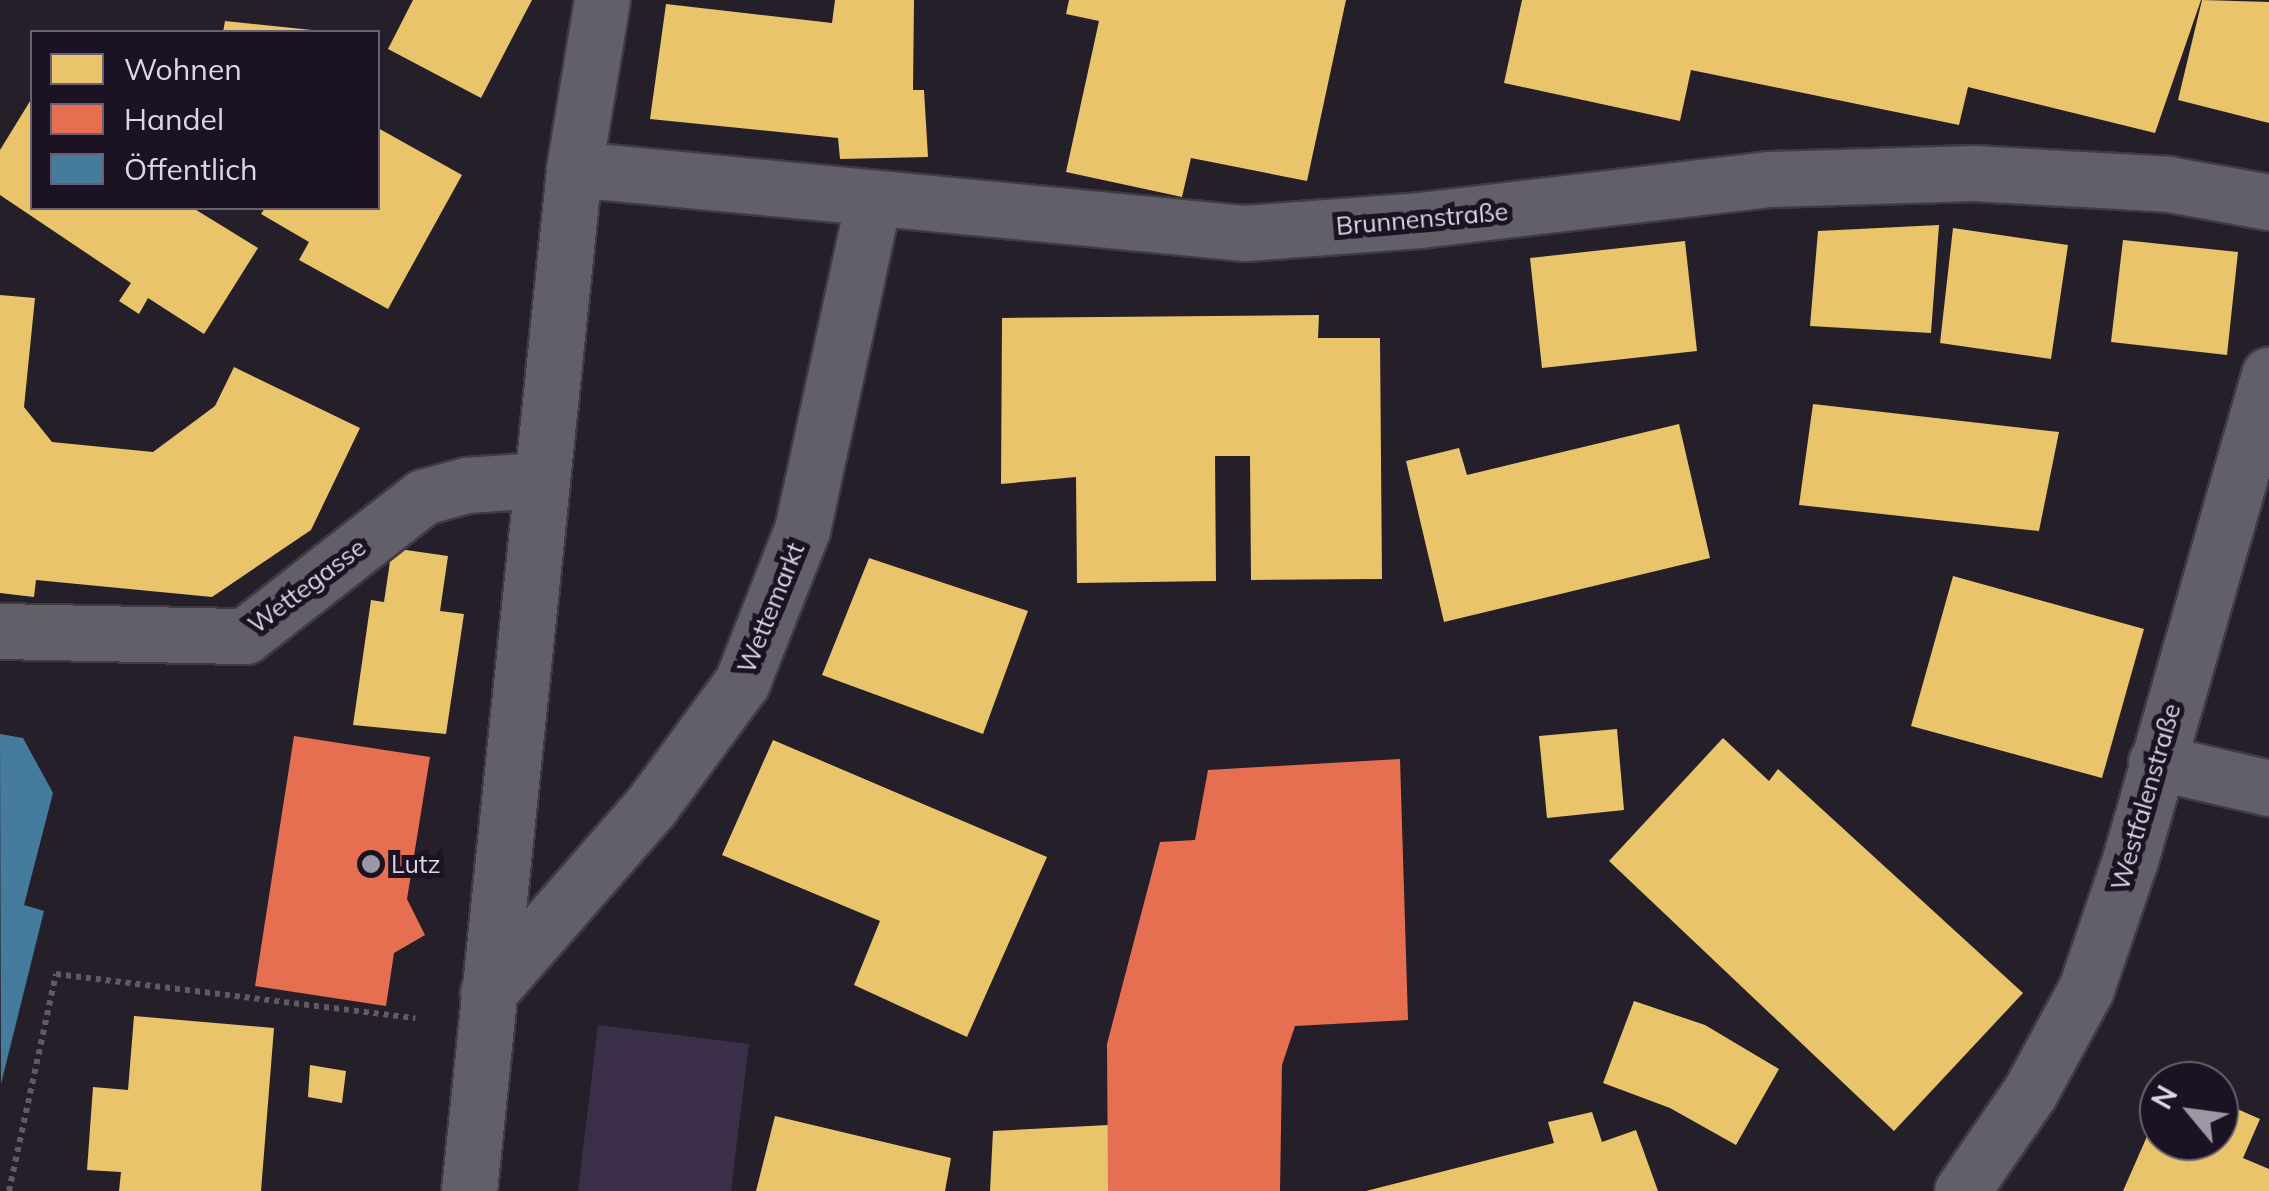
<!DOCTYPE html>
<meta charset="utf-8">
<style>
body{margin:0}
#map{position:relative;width:2269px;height:1191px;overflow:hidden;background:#251f2a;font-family:Mulish,sans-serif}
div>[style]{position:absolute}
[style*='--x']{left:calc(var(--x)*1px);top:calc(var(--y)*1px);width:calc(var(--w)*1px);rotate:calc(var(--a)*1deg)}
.green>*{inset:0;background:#3b2e49}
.homes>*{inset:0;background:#e9c46a}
.shops>*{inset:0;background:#e76f51}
.public>*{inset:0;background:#457b9d}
.path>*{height:6px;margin-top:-3px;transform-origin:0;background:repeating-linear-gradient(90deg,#5f5b62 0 5px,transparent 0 10px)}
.roads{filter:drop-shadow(2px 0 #3f3b44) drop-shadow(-2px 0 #3f3b44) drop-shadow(0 2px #3f3b44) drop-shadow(0 -2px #3f3b44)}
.minor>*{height:55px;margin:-27.5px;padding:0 27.5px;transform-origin:27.5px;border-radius:27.5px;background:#635f68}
.secondary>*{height:55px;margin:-27.5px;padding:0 27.5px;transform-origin:27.5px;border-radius:27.5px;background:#635f68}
.dots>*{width:28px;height:28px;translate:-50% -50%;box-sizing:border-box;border:5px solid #1b1224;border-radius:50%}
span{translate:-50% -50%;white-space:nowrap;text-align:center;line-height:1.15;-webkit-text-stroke:10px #1b1224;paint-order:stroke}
.street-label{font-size:25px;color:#ddd7e4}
.poi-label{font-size:25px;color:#ddd7e4}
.left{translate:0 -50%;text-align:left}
.legend{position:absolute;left:30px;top:30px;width:350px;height:180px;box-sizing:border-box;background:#1b1224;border:2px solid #696171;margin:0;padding:12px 18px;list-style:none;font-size:30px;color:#ddd7e4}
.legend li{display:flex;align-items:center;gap:20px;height:50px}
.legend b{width:50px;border:2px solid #696171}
.north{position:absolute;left:2139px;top:1061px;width:100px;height:100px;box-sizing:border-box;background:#1b1224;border:2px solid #696171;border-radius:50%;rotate:299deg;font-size:28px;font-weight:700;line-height:40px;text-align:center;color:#ddd7e4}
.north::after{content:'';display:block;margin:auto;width:35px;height:45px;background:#9d97a3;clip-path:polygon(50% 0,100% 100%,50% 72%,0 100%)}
</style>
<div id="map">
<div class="green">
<i style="clip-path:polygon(598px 1025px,749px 1044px,731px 1191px,578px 1191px)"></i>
</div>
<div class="homes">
<i style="clip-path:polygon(413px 0,532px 0,481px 98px,388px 49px)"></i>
<i style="clip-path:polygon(835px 0,914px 0,913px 90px,924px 90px,928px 157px,840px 159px,838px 138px,650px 119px,666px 4px,832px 23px)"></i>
<i style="clip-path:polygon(1069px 0,1346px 0,1307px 181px,1191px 158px,1182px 197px,1066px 172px,1099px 21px,1066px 14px)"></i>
<i style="clip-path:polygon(1522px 0,2201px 0,2155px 133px,1968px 87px,1959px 125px,1691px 70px,1680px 121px,1504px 83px)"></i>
<i style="clip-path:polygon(2202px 0,2269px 2px,2269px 123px,2178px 100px)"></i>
<i style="clip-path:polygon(225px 21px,312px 30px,312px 32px,223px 32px)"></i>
<i style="clip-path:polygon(32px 98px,32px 208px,193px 208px,258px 248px,204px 334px,148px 298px,139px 314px,119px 301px,131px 283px,0 195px,0 150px)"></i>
<i style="clip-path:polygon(378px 128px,462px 175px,388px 309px,299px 260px,309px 242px,261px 214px,265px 208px,378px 208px)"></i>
<i style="clip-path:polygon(1939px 225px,1931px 333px,1810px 326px,1818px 231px)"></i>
<i style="clip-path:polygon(1953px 228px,2068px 245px,2051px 359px,1940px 343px)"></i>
<i style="clip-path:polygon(2123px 240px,2238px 252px,2227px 355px,2111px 342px)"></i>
<i style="clip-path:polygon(1685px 241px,1697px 351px,1542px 368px,1530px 258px)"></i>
<i style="clip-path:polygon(0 295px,35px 298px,24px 407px,52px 442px,153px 452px,215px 406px,234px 367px,360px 428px,311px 530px,212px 597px,36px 580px,34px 597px,0 593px)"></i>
<i style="clip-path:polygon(1319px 315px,1318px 338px,1380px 338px,1382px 579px,1251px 580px,1250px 456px,1215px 456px,1216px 581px,1077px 583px,1076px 477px,1001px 484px,1002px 318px)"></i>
<i style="clip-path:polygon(1813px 404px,2059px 432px,2039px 531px,1799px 505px)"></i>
<i style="clip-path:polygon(1679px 424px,1710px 558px,1444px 622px,1406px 461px,1459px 448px,1467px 475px)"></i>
<i style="clip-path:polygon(392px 548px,448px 556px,440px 611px,464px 614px,446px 734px,353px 725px,371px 600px,384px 602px)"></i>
<i style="clip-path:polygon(869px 558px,1028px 611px,983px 734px,822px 675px)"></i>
<i style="clip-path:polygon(1953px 576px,2144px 629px,2102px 778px,1911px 726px)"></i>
<i style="clip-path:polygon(1617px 729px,1624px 810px,1547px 818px,1539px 736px)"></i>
<i style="clip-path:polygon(1723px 738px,1769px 781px,1778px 769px,2023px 993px,1894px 1131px,1609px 861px)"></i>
<i style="clip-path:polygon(773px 740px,1047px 857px,967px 1037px,854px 985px,880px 921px,722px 855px)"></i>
<i style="clip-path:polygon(1634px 1001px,1705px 1025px,1779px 1069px,1736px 1145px,1670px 1108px,1603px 1083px)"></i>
<i style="clip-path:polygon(134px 1016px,274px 1028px,261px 1191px,119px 1191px,121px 1172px,87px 1170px,93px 1087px,128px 1090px)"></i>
<i style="clip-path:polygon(310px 1065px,346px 1071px,342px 1103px,308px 1097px)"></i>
<i style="clip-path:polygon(2219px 1101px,2260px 1119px,2243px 1158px,2269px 1169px,2269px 1191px,2123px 1191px,2159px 1109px,2159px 1141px,2219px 1141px)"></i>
<i style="clip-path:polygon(1592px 1112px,1602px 1142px,1636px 1130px,1658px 1191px,1366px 1191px,1554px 1143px,1548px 1122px)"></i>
<i style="clip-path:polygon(775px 1116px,951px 1158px,945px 1191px,756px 1191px)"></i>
<i style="clip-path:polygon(1108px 1125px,1108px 1191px,990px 1191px,993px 1131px)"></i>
</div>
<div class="shops">
<i style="clip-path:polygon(294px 736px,430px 757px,407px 899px,425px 935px,394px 953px,386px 1006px,255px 986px)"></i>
<i style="clip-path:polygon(1400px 759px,1408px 1020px,1295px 1026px,1282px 1065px,1280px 1191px,1108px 1191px,1107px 1044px,1160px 842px,1195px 840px,1208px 770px)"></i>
</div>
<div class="public">
<i style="clip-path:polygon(0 734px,23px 738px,53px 793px,24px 905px,44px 911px,1px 1084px)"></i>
</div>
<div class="path">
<i style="--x:9;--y:1191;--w:222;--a:-77.8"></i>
<i style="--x:56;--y:974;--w:362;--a:7"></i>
</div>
<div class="roads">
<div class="minor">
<i style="--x:574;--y:169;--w:674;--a:5.45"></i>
<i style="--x:1245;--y:233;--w:175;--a:-4.2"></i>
<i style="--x:1420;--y:220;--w:352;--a:-6.7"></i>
<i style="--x:1770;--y:179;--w:204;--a:-1.7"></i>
<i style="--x:1974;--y:173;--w:194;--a:3.2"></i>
<i style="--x:2168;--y:184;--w:103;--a:10.1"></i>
<i style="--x:0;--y:631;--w:245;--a:1.2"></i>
<i style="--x:245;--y:636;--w:226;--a:-38"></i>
<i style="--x:423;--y:497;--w:45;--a:-15.6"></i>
<i style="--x:466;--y:485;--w:73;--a:-3.9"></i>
<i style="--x:2156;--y:762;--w:116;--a:13"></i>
<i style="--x:488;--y:993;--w:248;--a:-48.9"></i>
<i style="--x:651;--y:806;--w:154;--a:-53.7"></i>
<i style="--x:742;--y:682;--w:163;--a:-68.5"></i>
<i style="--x:802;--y:530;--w:336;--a:-77.8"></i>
<i style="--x:469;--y:1191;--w:1027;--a:-84.13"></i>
<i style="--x:574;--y:169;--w:171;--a:-80.6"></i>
</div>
<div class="secondary">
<i style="--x:1962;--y:1191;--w:120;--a:-55.5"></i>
<i style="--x:2030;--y:1092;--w:117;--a:-61.5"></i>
<i style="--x:2086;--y:989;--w:136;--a:-71.2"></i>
<i style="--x:2130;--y:860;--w:505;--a:-74.01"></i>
</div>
</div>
<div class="dots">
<i style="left:371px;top:864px;background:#9d97a3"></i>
</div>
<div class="street-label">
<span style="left:1422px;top:219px;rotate:-5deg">Brunnenstraße</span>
<span style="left:307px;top:586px;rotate:-37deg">Wettegasse</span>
<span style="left:771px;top:608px;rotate:-68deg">Wettemarkt</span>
<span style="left:2146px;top:797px;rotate:-74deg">Westfalenstraße</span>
</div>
<div class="poi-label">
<span class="left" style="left:391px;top:864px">Lutz</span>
</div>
<ul class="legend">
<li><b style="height:28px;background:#e9c46a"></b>Wohnen</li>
<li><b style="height:28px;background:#e76f51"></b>Handel</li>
<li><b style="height:28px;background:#457b9d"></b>Öffentlich</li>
</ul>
<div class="north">N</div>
</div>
